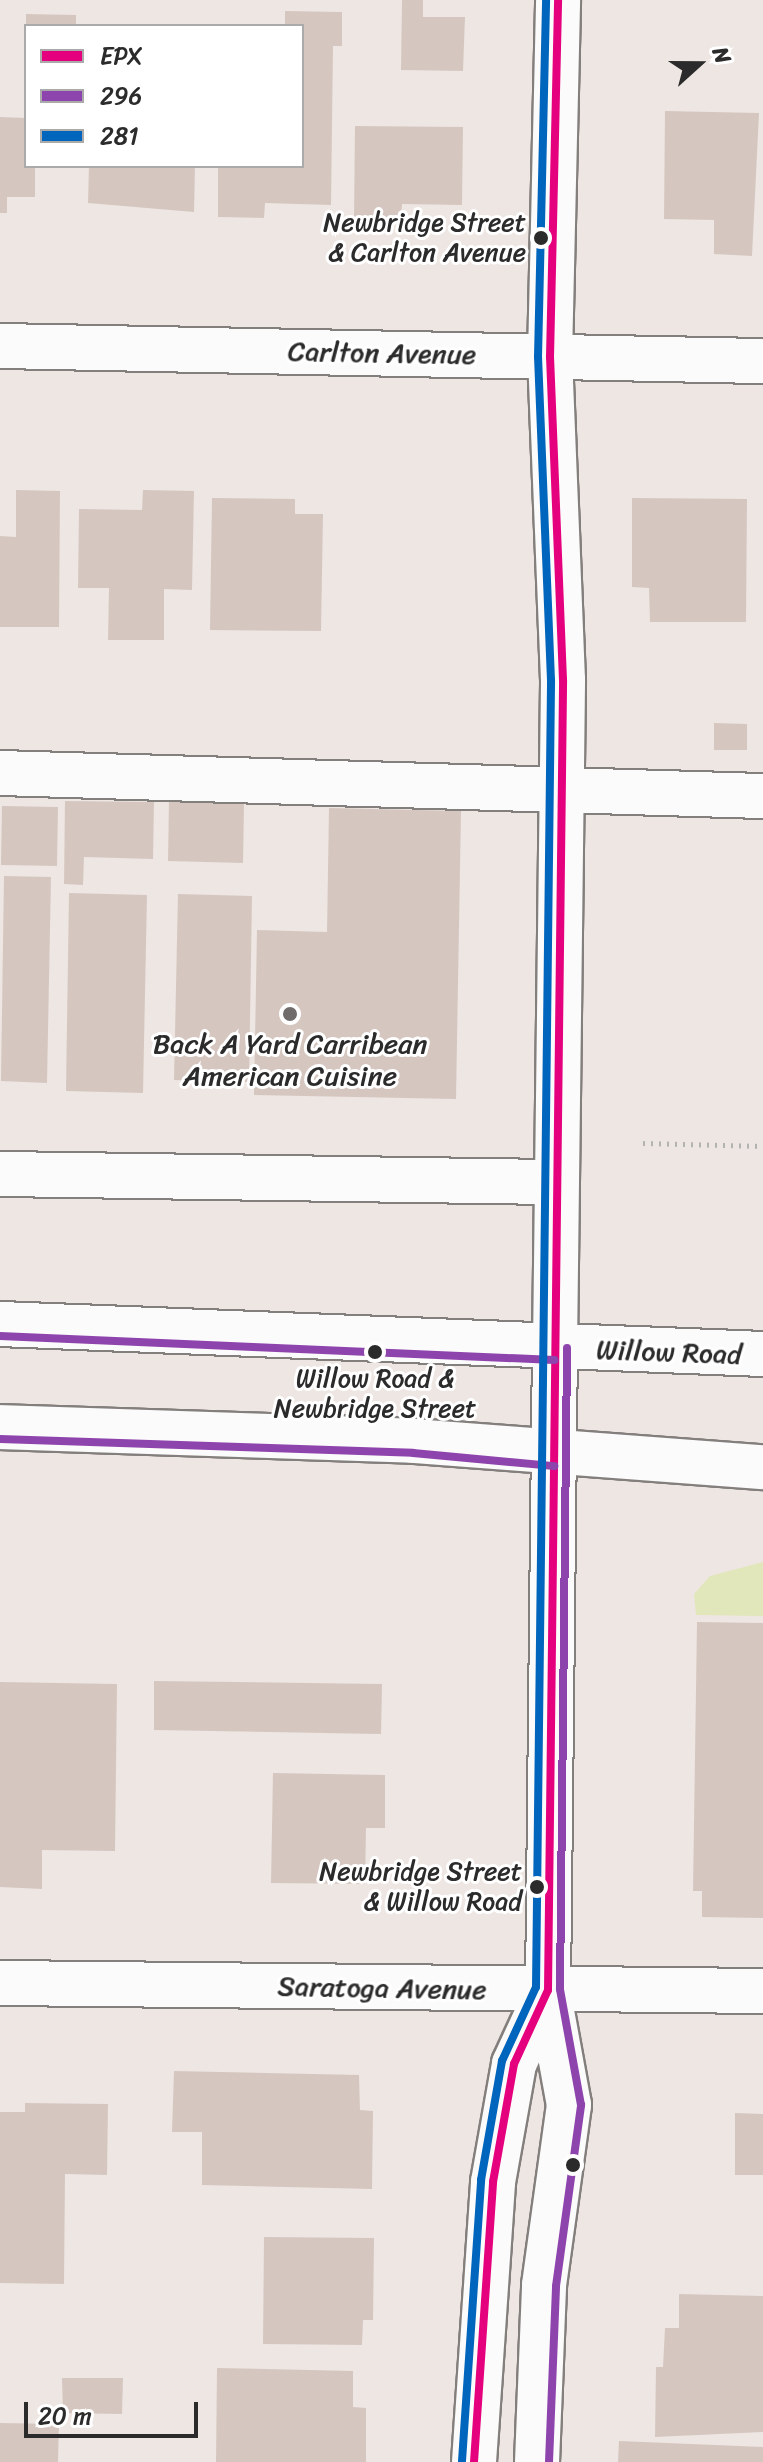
<!DOCTYPE html>
<style>
body{margin:0}
#map{position:relative;width:763px;height:2462px;overflow:hidden;background:#eee6e2;font-family:Sriracha,sans-serif}
div>[style]{position:absolute}
[style*='--x']{left:calc(var(--x)*1px);top:calc(var(--y)*1px);width:calc(var(--w)*1px);rotate:calc(var(--a)*1deg)}
.green>*{inset:0;background:#e1e7bb}
.building>*{inset:0;background:#d5c7c0}
.path>*{height:5px;margin-top:-2.5px;transform-origin:0;background:repeating-linear-gradient(90deg,#b4b3b2 0 2px,transparent 0 8px)}
.roads{filter:drop-shadow(2px 0 #837f7d) drop-shadow(-2px 0 #837f7d) drop-shadow(0 2px #837f7d) drop-shadow(0 -2px #837f7d)}
.minor>*{height:44px;margin:-22px;padding:0 22px;transform-origin:22px;border-radius:22px;background:#fcfbfb}
.major>*{height:44px;margin:-22px;padding:0 22px;transform-origin:22px;border-radius:22px;background:#fcfbfb}
.bus-1>*{height:8px;margin:-4px;padding:0 4px;transform-origin:4px;border-radius:4px;background:#e5007d}
.bus-2>*{height:8px;margin:-4px;padding:0 4px;transform-origin:4px;border-radius:4px;background:#8e44ad}
.bus-3>*{height:8px;margin:-4px;padding:0 4px;transform-origin:4px;border-radius:4px;background:#0065bd}
.dots>*{width:22px;height:22px;translate:-50% -50%;box-sizing:border-box;border:4px solid #fff;border-radius:50%}
span{translate:-50% -50%;white-space:nowrap;text-align:center;line-height:1.15;-webkit-text-stroke:6px #fff;paint-order:stroke}
.bus-label{font-size:26px;color:#2b2b2b}
.right{translate:-100% -50%;text-align:right}
.street-label{font-size:28px;color:#2b2b2b}
.poi-label{font-size:28px;color:#2b2b2b}
.legend{position:absolute;left:24px;top:24px;width:280px;height:144px;box-sizing:border-box;background:#fff;border:2px solid #aaa;margin:0;padding:10px 14px;list-style:none;font-size:24px;color:#2b2b2b}
.legend li{display:flex;align-items:center;gap:16px;height:40px}
.legend b{width:40px;border:2px solid #aaa}
.north{position:absolute;left:659px;top:24px;width:80px;height:80px;-webkit-text-stroke:6px #fff;paint-order:stroke;rotate:69deg;font-size:22px;font-weight:700;line-height:32px;text-align:center;color:#2b2b2b}
.north::after{content:'';display:block;margin:auto;width:28px;height:36px;background:#2b2b2b;clip-path:polygon(50% 0,100% 100%,50% 72%,0 100%)}
.scale{position:absolute;left:24px;top:2402px;width:174px;height:36px;box-sizing:border-box;border:4px solid #2b2b2b;border-top:0;padding-left:10px;font-size:24px;line-height:28px;white-space:nowrap;color:#2b2b2b;-webkit-text-stroke:6px #fff;paint-order:stroke}
</style>
<div id="map">
<div class="green">
<i style="clip-path:polygon(763px 1562px,763px 1616px,696px 1615px,694px 1594px,710px 1576px)"></i>
</div>
<div class="building">
<i style="clip-path:polygon(402px 0,423px 0,423px 17px,465px 17px,463px 71px,401px 70px)"></i>
<i style="clip-path:polygon(285px 11px,342px 12px,342px 46px,333px 46px,331px 205px,265px 203px,264px 218px,218px 217px,218px 166px,302px 166px,302px 26px,285px 26px)"></i>
<i style="clip-path:polygon(26px 14px,76px 15px,76px 26px,26px 26px)"></i>
<i style="clip-path:polygon(665px 111px,759px 113px,752px 256px,714px 254px,714px 220px,664px 219px)"></i>
<i style="clip-path:polygon(0 117px,26px 118px,26px 166px,35px 166px,35px 197px,7px 197px,7px 213px,0 213px)"></i>
<i style="clip-path:polygon(355px 126px,463px 127px,462px 205px,402px 204px,401px 219px,354px 218px)"></i>
<i style="clip-path:polygon(89px 166px,195px 166px,194px 212px,88px 203px)"></i>
<i style="clip-path:polygon(16px 490px,60px 491px,59px 627px,0 627px,0 536px,16px 537px)"></i>
<i style="clip-path:polygon(143px 490px,194px 491px,192px 590px,164px 589px,164px 640px,108px 640px,109px 588px,78px 588px,79px 509px,142px 510px)"></i>
<i style="clip-path:polygon(212px 498px,295px 499px,295px 514px,323px 514px,321px 631px,210px 630px)"></i>
<i style="clip-path:polygon(632px 498px,747px 499px,746px 622px,650px 622px,649px 588px,632px 587px)"></i>
<i style="clip-path:polygon(714px 723px,747px 724px,747px 750px,714px 750px)"></i>
<i style="clip-path:polygon(65px 801px,154px 802px,153px 859px,84px 857px,83px 885px,64px 884px)"></i>
<i style="clip-path:polygon(169px 801px,244px 803px,243px 863px,168px 861px)"></i>
<i style="clip-path:polygon(2px 806px,58px 807px,57px 866px,1px 865px)"></i>
<i style="clip-path:polygon(329px 808px,461px 811px,456px 1099px,254px 1095px,257px 930px,327px 932px)"></i>
<i style="clip-path:polygon(4px 876px,51px 877px,47px 1083px,1px 1081px)"></i>
<i style="clip-path:polygon(69px 893px,147px 895px,143px 1093px,66px 1091px)"></i>
<i style="clip-path:polygon(178px 894px,252px 896px,249px 1082px,174px 1080px)"></i>
<i style="clip-path:polygon(697px 1622px,763px 1623px,763px 1918px,702px 1917px,702px 1891px,693px 1891px)"></i>
<i style="clip-path:polygon(154px 1681px,382px 1684px,381px 1734px,154px 1730px)"></i>
<i style="clip-path:polygon(0 1682px,117px 1684px,115px 1851px,42px 1850px,42px 1889px,0 1887px)"></i>
<i style="clip-path:polygon(273px 1773px,385px 1775px,385px 1828px,366px 1828px,365px 1884px,271px 1883px)"></i>
<i style="clip-path:polygon(174px 2071px,359px 2075px,360px 2110px,373px 2111px,372px 2189px,202px 2185px,202px 2132px,172px 2132px)"></i>
<i style="clip-path:polygon(25px 2103px,108px 2104px,107px 2175px,65px 2174px,64px 2284px,0 2283px,0 2112px,25px 2112px)"></i>
<i style="clip-path:polygon(735px 2113px,763px 2114px,763px 2175px,735px 2175px)"></i>
<i style="clip-path:polygon(264px 2237px,374px 2238px,373px 2320px,363px 2320px,362px 2345px,263px 2344px)"></i>
<i style="clip-path:polygon(679px 2294px,763px 2296px,763px 2432px,655px 2437px,656px 2367px,663px 2367px,665px 2328px,679px 2328px)"></i>
<i style="clip-path:polygon(217px 2368px,353px 2371px,353px 2407px,366px 2408px,366px 2462px,216px 2462px)"></i>
<i style="clip-path:polygon(62px 2378px,123px 2378px,122px 2414px,63px 2413px)"></i>
<i style="clip-path:polygon(0 2423px,59px 2424px,58px 2462px,0 2462px)"></i>
<i style="clip-path:polygon(619px 2441px,763px 2447px,763px 2462px,618px 2462px)"></i>
</div>
<div class="path">
<i style="--x:643;--y:1143;--w:120;--a:1.4"></i>
</div>
<div class="roads">
<div class="minor">
<i style="--x:0;--y:346;--w:763;--a:1.13"></i>
<i style="--x:0;--y:773;--w:763;--a:1.73"></i>
<i style="--x:0;--y:1174;--w:554;--a:0.83"></i>
<i style="--x:555;--y:1348;--w:668;--a:-89.31"></i>
<i style="--x:563;--y:680;--w:323;--a:-92.3"></i>
<i style="--x:550;--y:357;--w:357;--a:-88.7"></i>
<i style="--x:0;--y:1983;--w:763;--a:0.6"></i>
</div>
<div class="major">
<i style="--x:0;--y:1324;--w:764;--a:2.25"></i>
<i style="--x:0;--y:1427;--w:414;--a:1.9"></i>
<i style="--x:414;--y:1441;--w:350;--a:4.3"></i>
<i style="--x:474;--y:2462;--w:281;--a:-86.1"></i>
<i style="--x:493;--y:2182;--w:120;--a:-79.9"></i>
<i style="--x:514;--y:2064;--w:81;--a:-65.3"></i>
<i style="--x:537;--y:2462;--w:177;--a:-87.7"></i>
<i style="--x:544;--y:2285;--w:182;--a:-82.1"></i>
<i style="--x:569;--y:2105;--w:117;--a:-100.3"></i>
<i style="--x:548;--y:1990;--w:642;--a:-89.38"></i>
</div>
</div>
<div class="bus-1">
<i style="--x:474;--y:2462;--w:281;--a:-86.1"></i>
<i style="--x:493;--y:2182;--w:120;--a:-79.9"></i>
<i style="--x:514;--y:2064;--w:81;--a:-65.3"></i>
<i style="--x:548;--y:1990;--w:1310;--a:-89.34"></i>
<i style="--x:563;--y:680;--w:323;--a:-92.3"></i>
<i style="--x:550;--y:357;--w:357;--a:-88.7"></i>
</div>
<div class="bus-2">
<i style="--x:0;--y:1336;--w:555;--a:2.48"></i>
<i style="--x:0;--y:1439;--w:413;--a:1.9"></i>
<i style="--x:413;--y:1453;--w:142;--a:5.3"></i>
<i style="--x:549;--y:2462;--w:176;--a:-87.7"></i>
<i style="--x:556;--y:2286;--w:183;--a:-82.1"></i>
<i style="--x:581;--y:2105;--w:118;--a:-100.3"></i>
<i style="--x:560;--y:1989;--w:641;--a:-89.37"></i>
</div>
<div class="bus-3">
<i style="--x:462;--y:2461;--w:282;--a:-86.1"></i>
<i style="--x:481;--y:2180;--w:121;--a:-80"></i>
<i style="--x:502;--y:2061;--w:81;--a:-65.3"></i>
<i style="--x:536;--y:1987;--w:1307;--a:-89.34"></i>
<i style="--x:551;--y:680;--w:323;--a:-92.3"></i>
<i style="--x:538;--y:357;--w:357;--a:-88.7"></i>
</div>
<div class="dots">
<i style="left:541px;top:238px;background:#2b2b2b"></i>
<i style="left:290px;top:1014px;background:#6f6c6b"></i>
<i style="left:375px;top:1352px;background:#2b2b2b"></i>
<i style="left:537px;top:1887px;background:#2b2b2b"></i>
<i style="left:573px;top:2165px;background:#2b2b2b"></i>
</div>
<div class="bus-label">
<span class="right" style="left:526px;top:238px">Newbridge Street<br>&amp; Carlton Avenue</span>
<span style="left:375px;top:1394px">Willow Road &amp;<br>Newbridge Street</span>
<span class="right" style="left:522px;top:1887px">Newbridge Street<br>&amp; Willow Road</span>
</div>
<div class="street-label">
<span style="left:382px;top:353px;rotate:1deg">Carlton Avenue</span>
<span style="left:669px;top:1352px;rotate:2deg">Willow Road</span>
<span style="left:382px;top:1988px;rotate:1deg">Saratoga Avenue</span>
</div>
<div class="poi-label">
<span style="left:290px;top:1060px">Back A Yard Carribean<br>American Cuisine</span>
</div>
<ul class="legend">
<li><b style="height:10px;background:#e5007d"></b>EPX</li>
<li><b style="height:10px;background:#8e44ad"></b>296</li>
<li><b style="height:10px;background:#0065bd"></b>281</li>
</ul>
<div class="north">N</div>
<div class="scale">20 m</div>
</div>
